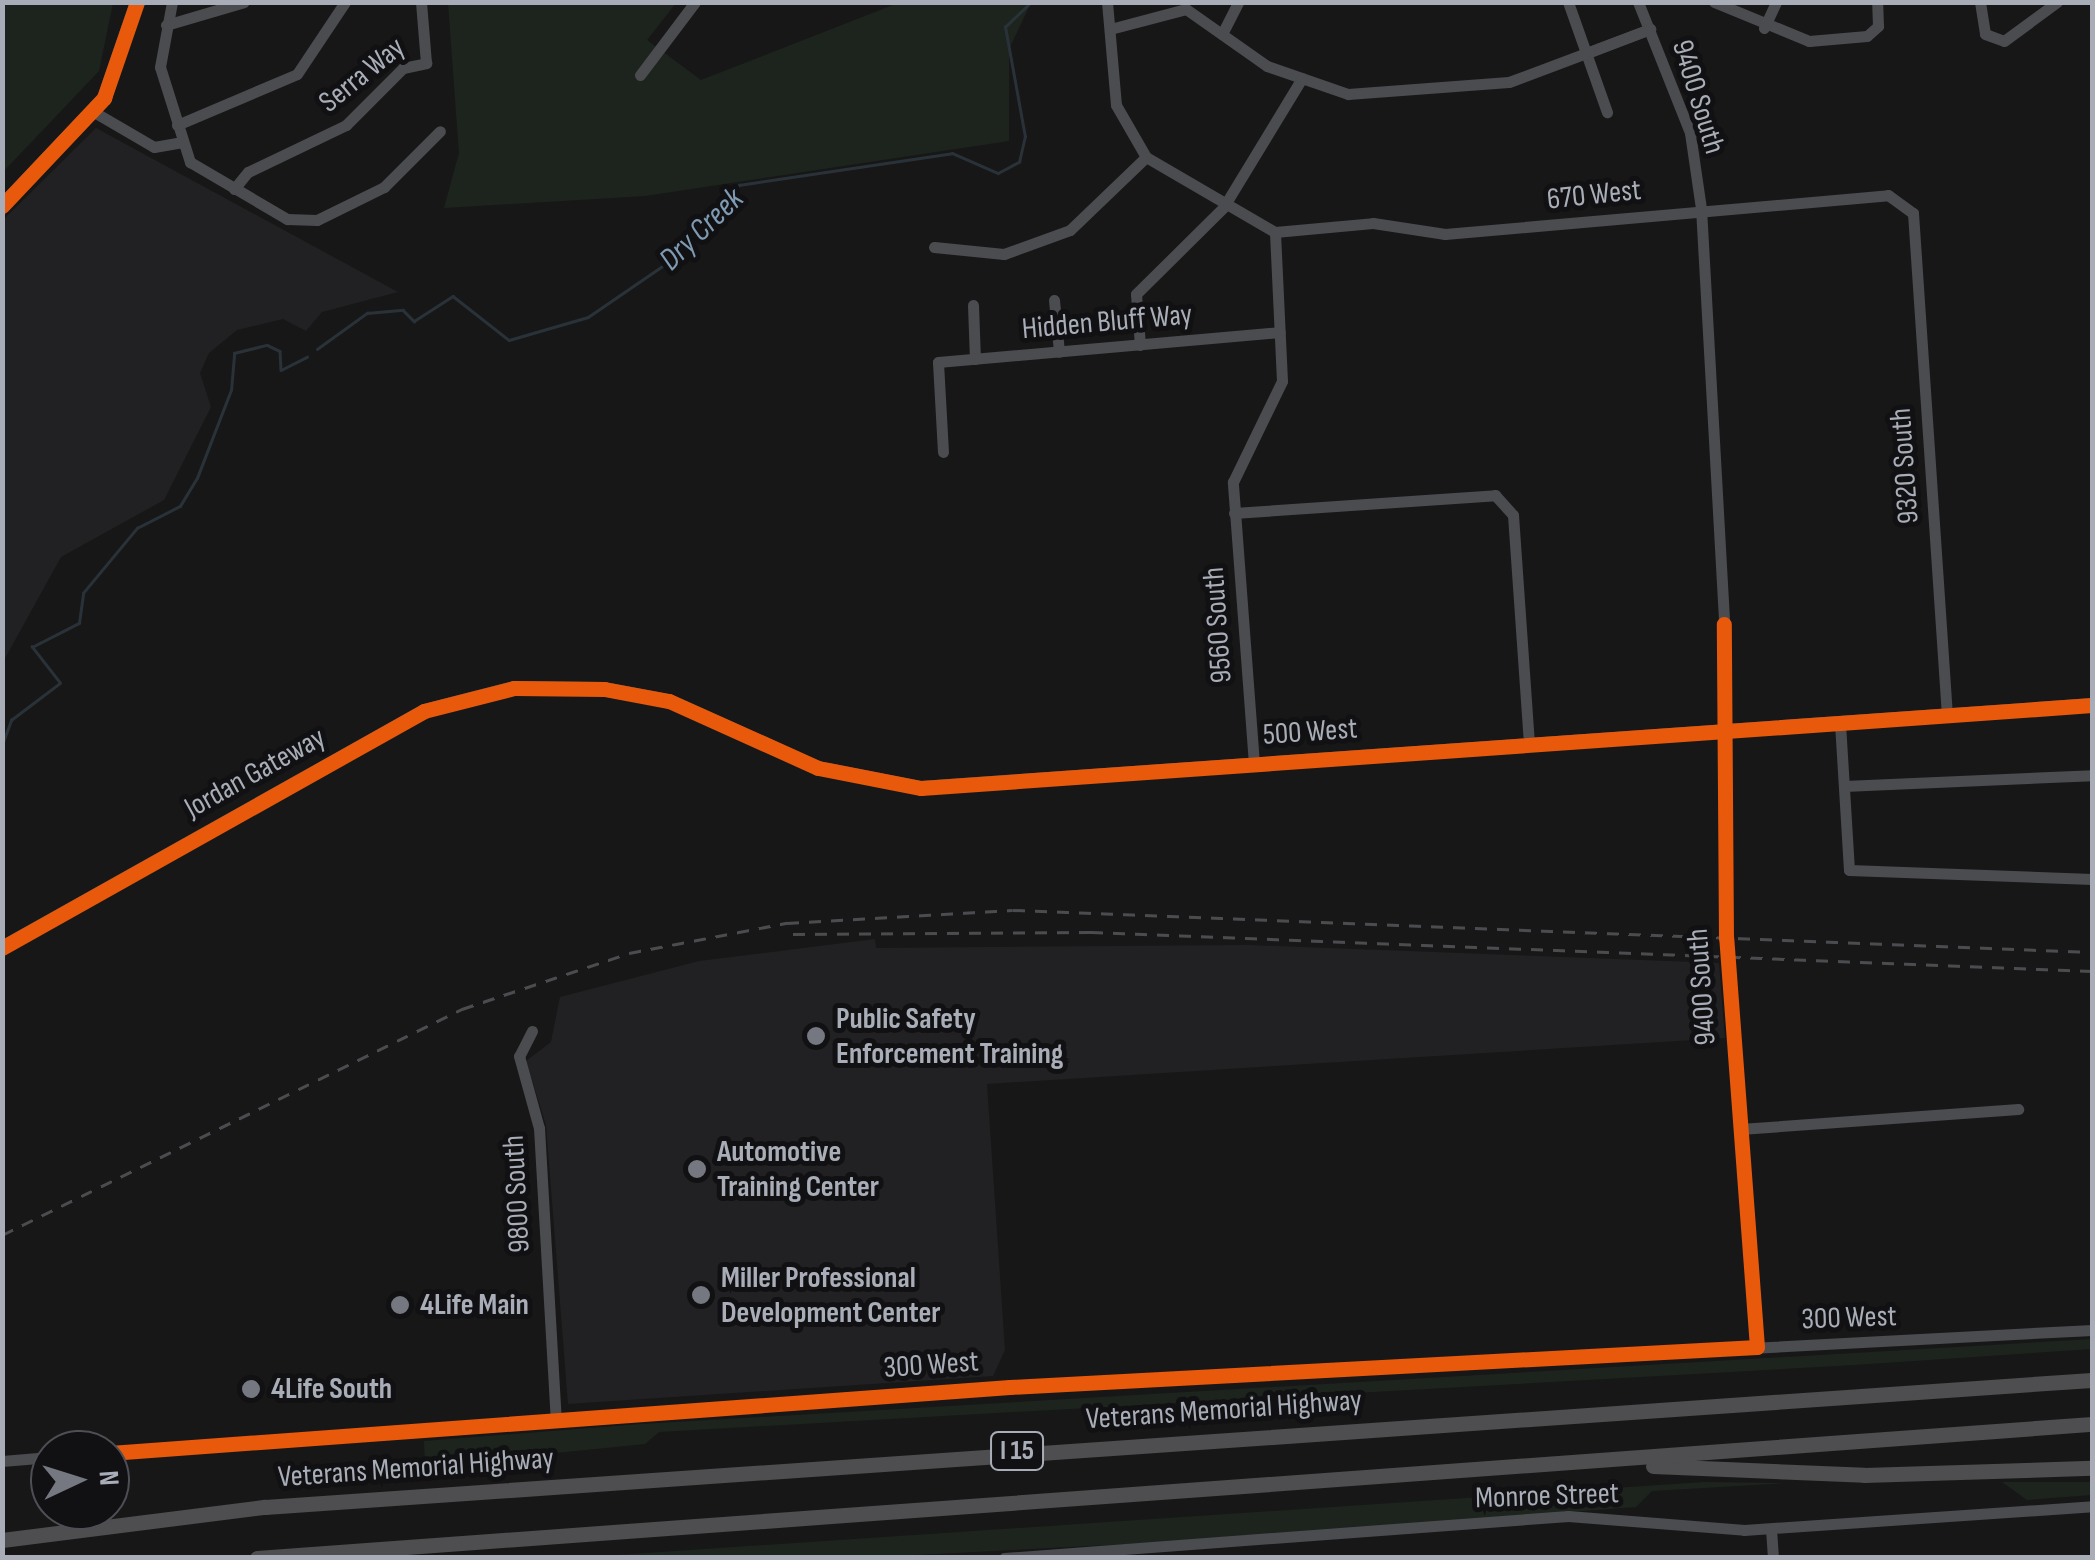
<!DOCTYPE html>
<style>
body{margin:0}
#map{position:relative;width:2095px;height:1560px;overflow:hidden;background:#171717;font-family:"Sofia Sans Condensed",sans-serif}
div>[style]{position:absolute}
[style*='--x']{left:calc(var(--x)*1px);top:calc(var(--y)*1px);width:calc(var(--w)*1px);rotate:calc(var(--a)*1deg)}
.built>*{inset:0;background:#212123}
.green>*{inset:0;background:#1d241e}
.stream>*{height:2.5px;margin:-1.25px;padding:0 1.25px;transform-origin:1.25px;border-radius:1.25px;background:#2a3239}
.minor>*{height:11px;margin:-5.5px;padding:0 5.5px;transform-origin:5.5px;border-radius:5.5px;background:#4b4c50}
.major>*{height:14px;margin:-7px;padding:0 7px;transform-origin:7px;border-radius:7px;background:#4d4f52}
.highway>*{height:15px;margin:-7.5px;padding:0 7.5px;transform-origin:7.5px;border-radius:7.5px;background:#4e4e51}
.rail>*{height:2.5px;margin-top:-1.25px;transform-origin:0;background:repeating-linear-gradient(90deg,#4b4c4f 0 12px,transparent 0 22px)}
.cycleway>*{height:15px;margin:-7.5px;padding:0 7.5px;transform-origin:7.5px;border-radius:7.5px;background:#e8590c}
.dots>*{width:28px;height:28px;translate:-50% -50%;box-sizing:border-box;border:5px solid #111113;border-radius:50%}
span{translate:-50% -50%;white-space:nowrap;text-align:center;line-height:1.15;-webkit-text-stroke:10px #111113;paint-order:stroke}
.shield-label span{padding:2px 8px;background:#111113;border:2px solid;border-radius:8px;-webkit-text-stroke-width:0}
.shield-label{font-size:28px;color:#a8adb8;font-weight:700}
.street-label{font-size:30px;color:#a8adb8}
.poi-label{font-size:30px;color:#a8adb8;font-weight:700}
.left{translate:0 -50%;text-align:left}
.water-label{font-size:32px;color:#7f9bb3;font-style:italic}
.frame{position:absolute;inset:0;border:5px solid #a8adb8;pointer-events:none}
.north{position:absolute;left:30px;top:1430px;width:100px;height:100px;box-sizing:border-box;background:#111113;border:2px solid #4d4f55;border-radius:50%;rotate:86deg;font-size:28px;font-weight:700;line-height:40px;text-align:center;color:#a8adb8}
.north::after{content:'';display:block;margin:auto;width:35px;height:45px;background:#757880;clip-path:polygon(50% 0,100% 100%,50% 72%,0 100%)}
</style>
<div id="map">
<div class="built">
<i style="clip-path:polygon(96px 128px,398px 292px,322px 312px,306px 331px,283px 319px,237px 330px,209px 353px,200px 373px,211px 407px,164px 500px,61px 557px,3px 662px,3px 220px)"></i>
<i style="clip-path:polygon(875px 939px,876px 948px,1248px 945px,1719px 963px,1725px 1038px,987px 1084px,1005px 1350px,993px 1376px,568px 1404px,546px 1125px,526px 1061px,551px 1042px,560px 997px,699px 961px)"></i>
</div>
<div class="green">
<i style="clip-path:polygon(3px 2px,113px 3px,99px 71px,3px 172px)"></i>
<i style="clip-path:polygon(448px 3px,676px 3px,647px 40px,701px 80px,898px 3px,1031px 3px,1009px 49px,1009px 141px,645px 196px,444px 208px,459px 153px)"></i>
<i style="clip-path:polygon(2092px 1339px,2092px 1349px,1854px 1365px,659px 1432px,645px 1444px,425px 1466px,424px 1441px,641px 1424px)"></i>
<i style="clip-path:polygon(1704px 1482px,1788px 1483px,1652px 1491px,1636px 1507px,1169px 1542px,857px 1558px,572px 1558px)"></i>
<i style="clip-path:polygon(2002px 1482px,2092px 1482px,2092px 1495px,2027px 1500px)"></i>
</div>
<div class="stream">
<i style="--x:317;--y:349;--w:62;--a:-35.8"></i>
<i style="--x:367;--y:313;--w:36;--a:-5"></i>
<i style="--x:403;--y:310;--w:16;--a:45"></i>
<i style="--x:414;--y:321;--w:46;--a:-32.7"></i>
<i style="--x:453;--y:296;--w:71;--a:38.2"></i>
<i style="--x:509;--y:340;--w:82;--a:-16.2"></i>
<i style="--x:588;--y:317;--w:119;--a:-34.4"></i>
<i style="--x:686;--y:250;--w:84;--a:-50.8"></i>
<i style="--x:739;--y:185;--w:215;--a:-8.5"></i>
<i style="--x:952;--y:153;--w:50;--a:23.5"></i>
<i style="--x:998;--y:173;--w:24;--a:-28"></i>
<i style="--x:1019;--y:162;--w:26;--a:-77"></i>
<i style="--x:1025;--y:137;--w:112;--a:-100.3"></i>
<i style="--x:1005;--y:27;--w:36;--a:-44"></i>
<i style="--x:2;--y:745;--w:27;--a:-70"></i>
<i style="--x:11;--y:720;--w:61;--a:-37.1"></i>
<i style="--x:60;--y:683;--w:46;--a:-127.9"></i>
<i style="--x:32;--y:647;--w:53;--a:-27.1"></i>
<i style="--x:79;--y:623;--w:30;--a:-82"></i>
<i style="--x:83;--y:593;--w:85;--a:-50.3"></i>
<i style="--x:137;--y:528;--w:48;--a:-27.1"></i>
<i style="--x:180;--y:506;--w:33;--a:-59"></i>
<i style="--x:197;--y:478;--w:94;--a:-68.9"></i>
<i style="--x:231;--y:390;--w:37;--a:-85"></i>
<i style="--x:234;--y:353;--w:34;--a:-14"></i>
<i style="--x:267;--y:345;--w:14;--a:25"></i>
<i style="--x:280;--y:351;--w:19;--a:87"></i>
<i style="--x:281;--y:370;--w:29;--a:-27"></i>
</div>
<div class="minor">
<i style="--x:172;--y:2;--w:66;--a:100.5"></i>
<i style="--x:160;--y:67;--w:100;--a:72.5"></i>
<i style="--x:190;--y:162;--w:113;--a:30.4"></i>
<i style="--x:287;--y:219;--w:30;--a:2"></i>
<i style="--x:317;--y:220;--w:75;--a:-26.2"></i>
<i style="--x:384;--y:187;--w:79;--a:-45"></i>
<i style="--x:1107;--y:2;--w:103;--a:85"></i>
<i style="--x:1116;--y:105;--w:60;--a:60"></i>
<i style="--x:1146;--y:157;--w:149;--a:30.2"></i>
<i style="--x:1275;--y:232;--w:98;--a:-5.2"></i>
<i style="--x:1373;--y:223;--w:73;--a:8.7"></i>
<i style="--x:1445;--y:234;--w:445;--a:-5"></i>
<i style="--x:1888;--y:195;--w:31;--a:36"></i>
<i style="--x:1913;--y:213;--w:504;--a:86.13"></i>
<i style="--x:1568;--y:2;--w:117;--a:70.5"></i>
<i style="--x:1638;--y:2;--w:141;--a:68.3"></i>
<i style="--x:1690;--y:133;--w:76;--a:81.7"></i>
<i style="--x:1701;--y:208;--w:417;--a:86.8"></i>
<i style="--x:1724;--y:624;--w:314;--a:89.6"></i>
<i style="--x:1726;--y:938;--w:410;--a:85.7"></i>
<i style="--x:1714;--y:2;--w:103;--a:22.3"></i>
<i style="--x:1809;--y:41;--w:58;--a:-4.9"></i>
<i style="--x:1867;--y:36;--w:15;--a:-42"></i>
<i style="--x:1878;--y:26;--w:24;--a:-92"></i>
<i style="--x:1980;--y:2;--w:32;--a:81"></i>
<i style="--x:1985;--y:34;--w:20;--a:20"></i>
<i style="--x:2004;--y:41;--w:66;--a:-36.3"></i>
<i style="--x:166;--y:25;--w:81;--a:-16.4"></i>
<i style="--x:1114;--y:28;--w:74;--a:-14.8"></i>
<i style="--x:1186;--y:9;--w:99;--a:35.1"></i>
<i style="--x:1267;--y:66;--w:86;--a:19.1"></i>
<i style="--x:1348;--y:94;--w:161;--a:-4.3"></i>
<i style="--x:1509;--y:82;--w:151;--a:-20.6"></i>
<i style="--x:1764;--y:28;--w:29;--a:-65"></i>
<i style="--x:1222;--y:34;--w:36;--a:-63"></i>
<i style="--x:1587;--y:53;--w:67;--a:-20.9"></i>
<i style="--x:640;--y:75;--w:91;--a:-53"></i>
<i style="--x:94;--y:112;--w:69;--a:30.3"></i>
<i style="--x:154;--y:147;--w:29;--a:-10"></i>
<i style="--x:177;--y:125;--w:130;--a:-23"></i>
<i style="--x:297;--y:74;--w:87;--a:-56.3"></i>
<i style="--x:234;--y:189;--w:22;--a:-51"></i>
<i style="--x:248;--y:172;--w:109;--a:-25.6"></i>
<i style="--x:346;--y:125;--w:81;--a:-45"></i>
<i style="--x:403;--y:68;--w:24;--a:-12"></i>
<i style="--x:426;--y:63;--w:61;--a:-94.7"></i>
<i style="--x:934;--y:247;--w:70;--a:5.7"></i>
<i style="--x:1004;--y:254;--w:70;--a:-20"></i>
<i style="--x:1070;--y:230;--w:105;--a:-43.8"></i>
<i style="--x:1054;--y:300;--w:52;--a:84.5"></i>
<i style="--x:973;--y:305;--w:54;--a:87.9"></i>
<i style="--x:1140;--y:345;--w:51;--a:-94.5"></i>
<i style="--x:1136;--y:294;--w:122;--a:-44.7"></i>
<i style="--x:1223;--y:208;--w:152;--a:-58.7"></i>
<i style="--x:943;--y:452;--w:90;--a:-93.2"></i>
<i style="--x:938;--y:362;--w:343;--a:-5"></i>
<i style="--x:1234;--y:513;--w:262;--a:-3.9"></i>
<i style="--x:1495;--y:495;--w:27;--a:48"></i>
<i style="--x:1513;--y:515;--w:230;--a:86"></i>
<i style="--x:1840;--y:723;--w:147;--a:86.5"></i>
<i style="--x:1849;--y:870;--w:243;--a:2.1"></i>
<i style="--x:1254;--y:764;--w:283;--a:-94.3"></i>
<i style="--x:1233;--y:482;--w:112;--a:-64.1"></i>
<i style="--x:1282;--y:381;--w:149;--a:-92.7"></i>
<i style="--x:1844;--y:786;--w:248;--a:-2.5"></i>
<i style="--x:532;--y:1031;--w:28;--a:117"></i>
<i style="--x:519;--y:1056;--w:75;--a:74.5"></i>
<i style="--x:539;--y:1128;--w:293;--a:86.7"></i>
<i style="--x:1740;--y:1129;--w:279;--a:-4.1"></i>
<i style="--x:110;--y:1453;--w:902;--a:-4.19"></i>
<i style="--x:1010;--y:1387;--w:1084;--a:-3.02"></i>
<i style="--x:2;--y:1461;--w:48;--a:-4.8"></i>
<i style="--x:1771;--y:1529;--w:29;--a:86"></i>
<i style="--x:1004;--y:1558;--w:566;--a:-4.26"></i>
<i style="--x:1568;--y:1516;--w:177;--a:4.5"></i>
<i style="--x:1744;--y:1530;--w:349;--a:-3.9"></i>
</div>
<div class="major">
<i style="--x:2;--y:206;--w:149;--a:-46.6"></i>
<i style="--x:104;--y:98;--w:102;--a:-71"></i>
<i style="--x:2;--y:948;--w:484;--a:-29.3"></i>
<i style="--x:424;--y:711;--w:93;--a:-14.3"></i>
<i style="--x:514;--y:688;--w:90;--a:0.6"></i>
<i style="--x:604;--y:689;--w:66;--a:10.5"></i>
<i style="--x:669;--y:701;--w:163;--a:24.2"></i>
<i style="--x:818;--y:768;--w:105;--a:11"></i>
<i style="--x:921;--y:788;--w:1174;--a:-4.05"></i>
</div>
<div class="highway">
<i style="--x:1653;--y:1466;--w:211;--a:2.4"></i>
<i style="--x:1864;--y:1475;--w:228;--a:-1.8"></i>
<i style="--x:2;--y:1540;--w:265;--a:-7.2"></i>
<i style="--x:265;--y:1507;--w:1831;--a:-3.98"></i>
<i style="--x:257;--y:1558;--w:1840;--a:-4.18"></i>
</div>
<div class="rail">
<i style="--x:793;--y:934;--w:298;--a:-0.4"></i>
<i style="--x:1091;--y:932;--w:1002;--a:2.23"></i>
<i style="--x:2;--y:1235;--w:513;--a:-26.17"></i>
<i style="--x:462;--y:1009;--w:176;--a:-18.5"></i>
<i style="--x:629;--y:953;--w:161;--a:-10.8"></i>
<i style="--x:787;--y:923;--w:226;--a:-3.3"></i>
<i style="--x:1013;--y:910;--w:1080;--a:2.23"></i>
</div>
<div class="cycleway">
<i style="--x:2;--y:206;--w:149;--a:-46.6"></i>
<i style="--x:104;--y:98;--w:102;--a:-71"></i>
<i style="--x:2;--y:948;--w:484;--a:-29.3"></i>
<i style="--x:424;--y:711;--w:93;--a:-14.3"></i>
<i style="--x:514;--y:688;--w:90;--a:0.6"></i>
<i style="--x:604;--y:689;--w:66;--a:10.5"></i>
<i style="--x:669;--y:701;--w:163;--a:24.2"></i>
<i style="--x:818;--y:768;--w:105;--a:11"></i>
<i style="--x:921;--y:788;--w:1174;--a:-4.05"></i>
<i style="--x:110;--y:1453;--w:902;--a:-4.19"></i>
<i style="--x:1010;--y:1387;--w:748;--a:-3.07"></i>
<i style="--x:1757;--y:1347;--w:410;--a:-94.3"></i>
<i style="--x:1726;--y:938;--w:314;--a:-90.4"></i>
</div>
<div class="dots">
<i style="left:816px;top:1036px;background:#757880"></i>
<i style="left:697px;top:1169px;background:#757880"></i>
<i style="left:701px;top:1295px;background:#757880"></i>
<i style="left:400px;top:1305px;background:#757880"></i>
<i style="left:251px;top:1389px;background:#757880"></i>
</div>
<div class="shield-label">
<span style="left:1017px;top:1451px">I 15</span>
</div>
<div class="street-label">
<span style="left:362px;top:75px;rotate:-39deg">Serra Way</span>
<span style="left:1698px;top:97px;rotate:73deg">9400 South</span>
<span style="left:1594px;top:195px;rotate:-6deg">670 West</span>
<span style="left:1107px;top:322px;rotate:-5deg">Hidden Bluff Way</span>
<span style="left:1905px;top:466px;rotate:-94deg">9320 South</span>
<span style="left:1218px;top:625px;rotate:-94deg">9560 South</span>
<span style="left:1310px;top:732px;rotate:-4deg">500 West</span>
<span style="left:255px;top:773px;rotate:-29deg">Jordan Gateway</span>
<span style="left:1702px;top:987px;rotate:-94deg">9400 South</span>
<span style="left:517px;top:1194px;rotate:-93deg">9800 South</span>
<span style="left:1849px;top:1318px;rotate:-2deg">300 West</span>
<span style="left:931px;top:1365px;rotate:-4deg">300 West</span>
<span style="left:1224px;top:1410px;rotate:-4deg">Veterans Memorial Highway</span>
<span style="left:416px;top:1468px;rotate:-4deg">Veterans Memorial Highway</span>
<span style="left:1547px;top:1496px;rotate:-2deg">Monroe Street</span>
</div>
<div class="poi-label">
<span class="left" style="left:836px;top:1036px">Public Safety<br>Enforcement Training</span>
<span class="left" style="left:717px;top:1169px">Automotive<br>Training Center</span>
<span class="left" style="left:721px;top:1295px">Miller Professional<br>Development Center</span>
<span class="left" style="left:420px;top:1305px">4Life Main</span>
<span class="left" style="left:271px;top:1389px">4Life South</span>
</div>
<div class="water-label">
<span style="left:702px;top:230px;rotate:-44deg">Dry Creek</span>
</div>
<div class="frame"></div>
<div class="north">N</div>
</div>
